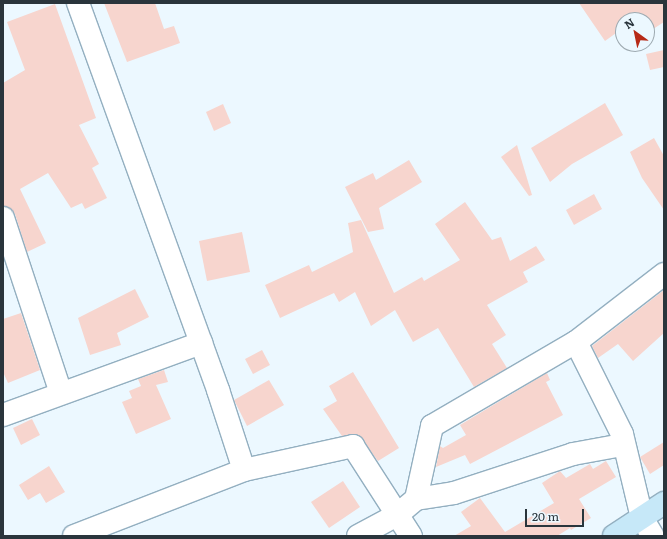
<!DOCTYPE html>
<style>
body{margin:0}
#map{position:relative;width:667px;height:539px;overflow:hidden;background:#ecf8ff;font-family:Literata,serif}
div>[style]{position:absolute}
[style*='--x']{left:calc(var(--x)*1px);top:calc(var(--y)*1px);width:calc(var(--w)*1px);rotate:calc(var(--a)*1deg)}
.building>*{inset:0;background:#f7d5ce}
.roads{filter:drop-shadow(1px 0 #93afc0) drop-shadow(-1px 0 #93afc0) drop-shadow(0 1px #93afc0) drop-shadow(0 -1px #93afc0)}
.street>*{height:22px;margin:-11px;padding:0 11px;transform-origin:11px;border-radius:11px;background:#fff}
.secondary>*{height:22px;margin:-11px;padding:0 11px;transform-origin:11px;border-radius:11px;background:#c6e8f8}
span{translate:-50% -50%;white-space:nowrap;text-align:center;line-height:1.15;-webkit-text-stroke:3.5px #ecf8ff;paint-order:stroke}
.frame{position:absolute;inset:0;border:4px solid #2a353c;pointer-events:none}
.north{position:absolute;left:615px;top:12px;width:40px;height:40px;box-sizing:border-box;background:#ecf8ff;border:1px solid #9eaab1;border-radius:50%;rotate:327deg;font-size:11px;font-weight:700;line-height:16px;text-align:center;color:#2a353c}
.north::after{content:'';display:block;margin:auto;width:14px;height:18px;background:#b72a17;clip-path:polygon(50% 0,100% 100%,50% 72%,0 100%)}
.scale{position:absolute;left:525px;top:509px;width:59px;height:18px;box-sizing:border-box;border:2px solid #2a353c;border-top:0;padding-left:5px;font-size:12px;line-height:14px;white-space:nowrap;color:#2a353c;-webkit-text-stroke:3px #ecf8ff;paint-order:stroke}
</style>
<div id="map">
<div class="building">
<i style="clip-path:polygon(104px 3px,155px 3px,164px 29px,174px 26px,180px 43px,127px 62px)"></i>
<i style="clip-path:polygon(579px 3px,664px 3px,664px 22px,647px 33px,647px 20px,623px 20px,623px 28px,605px 41px)"></i>
<i style="clip-path:polygon(55px 4px,96px 118px,79px 125px,99px 164px,92px 168px,107px 198px,85px 209px,82px 203px,71px 208px,48px 173px,20px 189px,46px 243px,27px 252px,15px 214px,3px 206px,3px 83px,25px 70px,7px 22px)"></i>
<i style="clip-path:polygon(664px 50px,664px 67px,650px 70px,646px 54px)"></i>
<i style="clip-path:polygon(605px 103px,623px 135px,572px 164px,550px 182px,531px 148px)"></i>
<i style="clip-path:polygon(223px 104px,231px 123px,214px 131px,206px 112px)"></i>
<i style="clip-path:polygon(654px 138px,664px 156px,664px 210px,642px 178px,630px 152px)"></i>
<i style="clip-path:polygon(517px 145px,532px 195px,529px 196px,501px 157px)"></i>
<i style="clip-path:polygon(409px 160px,422px 182px,379px 208px,384px 229px,368px 232px,345px 187px,373px 173px,376px 180px)"></i>
<i style="clip-path:polygon(594px 194px,602px 209px,574px 225px,566px 210px)"></i>
<i style="clip-path:polygon(465px 202px,492px 240px,501px 237px,510px 261px,536px 246px,545px 260px,523px 272px,528px 282px,487px 305px,506px 335px,492px 344px,507px 368px,474px 387px,438px 328px,413px 342px,395px 310px,371px 326px,355px 292px,339px 302px,334px 293px,280px 318px,265px 285px,309px 265px,312px 272px,353px 252px,348px 223px,361px 220px,394px 293px,422px 277px,424px 281px,460px 260px,435px 224px)"></i>
<i style="clip-path:polygon(242px 232px,250px 272px,207px 281px,199px 241px)"></i>
<i style="clip-path:polygon(135px 289px,149px 317px,117px 333px,121px 345px,90px 355px,78px 318px)"></i>
<i style="clip-path:polygon(664px 290px,664px 333px,633px 361px,618px 344px,598px 358px,592px 346px)"></i>
<i style="clip-path:polygon(21px 313px,40px 370px,8px 383px,3px 372px,3px 319px)"></i>
<i style="clip-path:polygon(262px 350px,270px 365px,253px 374px,245px 359px)"></i>
<i style="clip-path:polygon(164px 370px,168px 382px,156px 385px,171px 419px,136px 434px,122px 402px,132px 398px,129px 391px,141px 386px,138px 379px)"></i>
<i style="clip-path:polygon(353px 372px,399px 448px,378px 461px,358px 435px,342px 436px,323px 409px,337px 401px,329px 386px)"></i>
<i style="clip-path:polygon(547px 373px,550px 380px,546px 382px,563px 415px,470px 464px,465px 455px,436px 467px,440px 446px,443px 448px,466px 435px,460px 425px)"></i>
<i style="clip-path:polygon(269px 380px,284px 405px,247px 426px,234px 400px)"></i>
<i style="clip-path:polygon(32px 419px,40px 435px,21px 445px,13px 428px)"></i>
<i style="clip-path:polygon(664px 442px,664px 465px,650px 474px,640px 457px)"></i>
<i style="clip-path:polygon(606px 461px,616px 477px,579px 499px,591px 518px,571px 530px,570px 528px,557px 536px,454px 536px,471px 526px,461px 512px,480px 498px,505px 532px,554px 503px,542px 483px,560px 471px,566px 478px,590px 464px,593px 469px)"></i>
<i style="clip-path:polygon(49px 466px,65px 492px,46px 503px,40px 493px,28px 500px,19px 485px)"></i>
<i style="clip-path:polygon(343px 481px,360px 507px,329px 528px,311px 502px)"></i>
</div>
<div class="roads">
<div class="street">
<i style="--x:78;--y:3;--w:412;--a:70.1"></i>
<i style="--x:218;--y:390;--w:84;--a:72"></i>
<i style="--x:244;--y:470;--w:112;--a:-12.4"></i>
<i style="--x:353;--y:446;--w:107;--a:57.2"></i>
<i style="--x:3;--y:218;--w:184;--a:71.7"></i>
<i style="--x:576;--y:342;--w:103;--a:63.4"></i>
<i style="--x:622;--y:434;--w:86;--a:76.6"></i>
<i style="--x:642;--y:518;--w:21;--a:59"></i>
<i style="--x:3;--y:415;--w:211;--a:-20"></i>
<i style="--x:416;--y:499;--w:38;--a:-9"></i>
<i style="--x:454;--y:493;--w:125;--a:-18.1"></i>
<i style="--x:573;--y:454;--w:50;--a:-10.4"></i>
<i style="--x:74;--y:536;--w:182;--a:-21.2"></i>
<i style="--x:358;--y:536;--w:44;--a:-28.3"></i>
<i style="--x:397;--y:515;--w:25;--a:-40"></i>
<i style="--x:416;--y:499;--w:75;--a:-77.6"></i>
<i style="--x:432;--y:426;--w:167;--a:-30.3"></i>
<i style="--x:576;--y:342;--w:111;--a:-37.7"></i>
</div>
<div class="secondary">
<i style="--x:614;--y:536;--w:60;--a:-33.4"></i>
</div>
</div>
<div class="frame"></div>
<div class="north">N</div>
<div class="scale">20 m</div>
</div>
